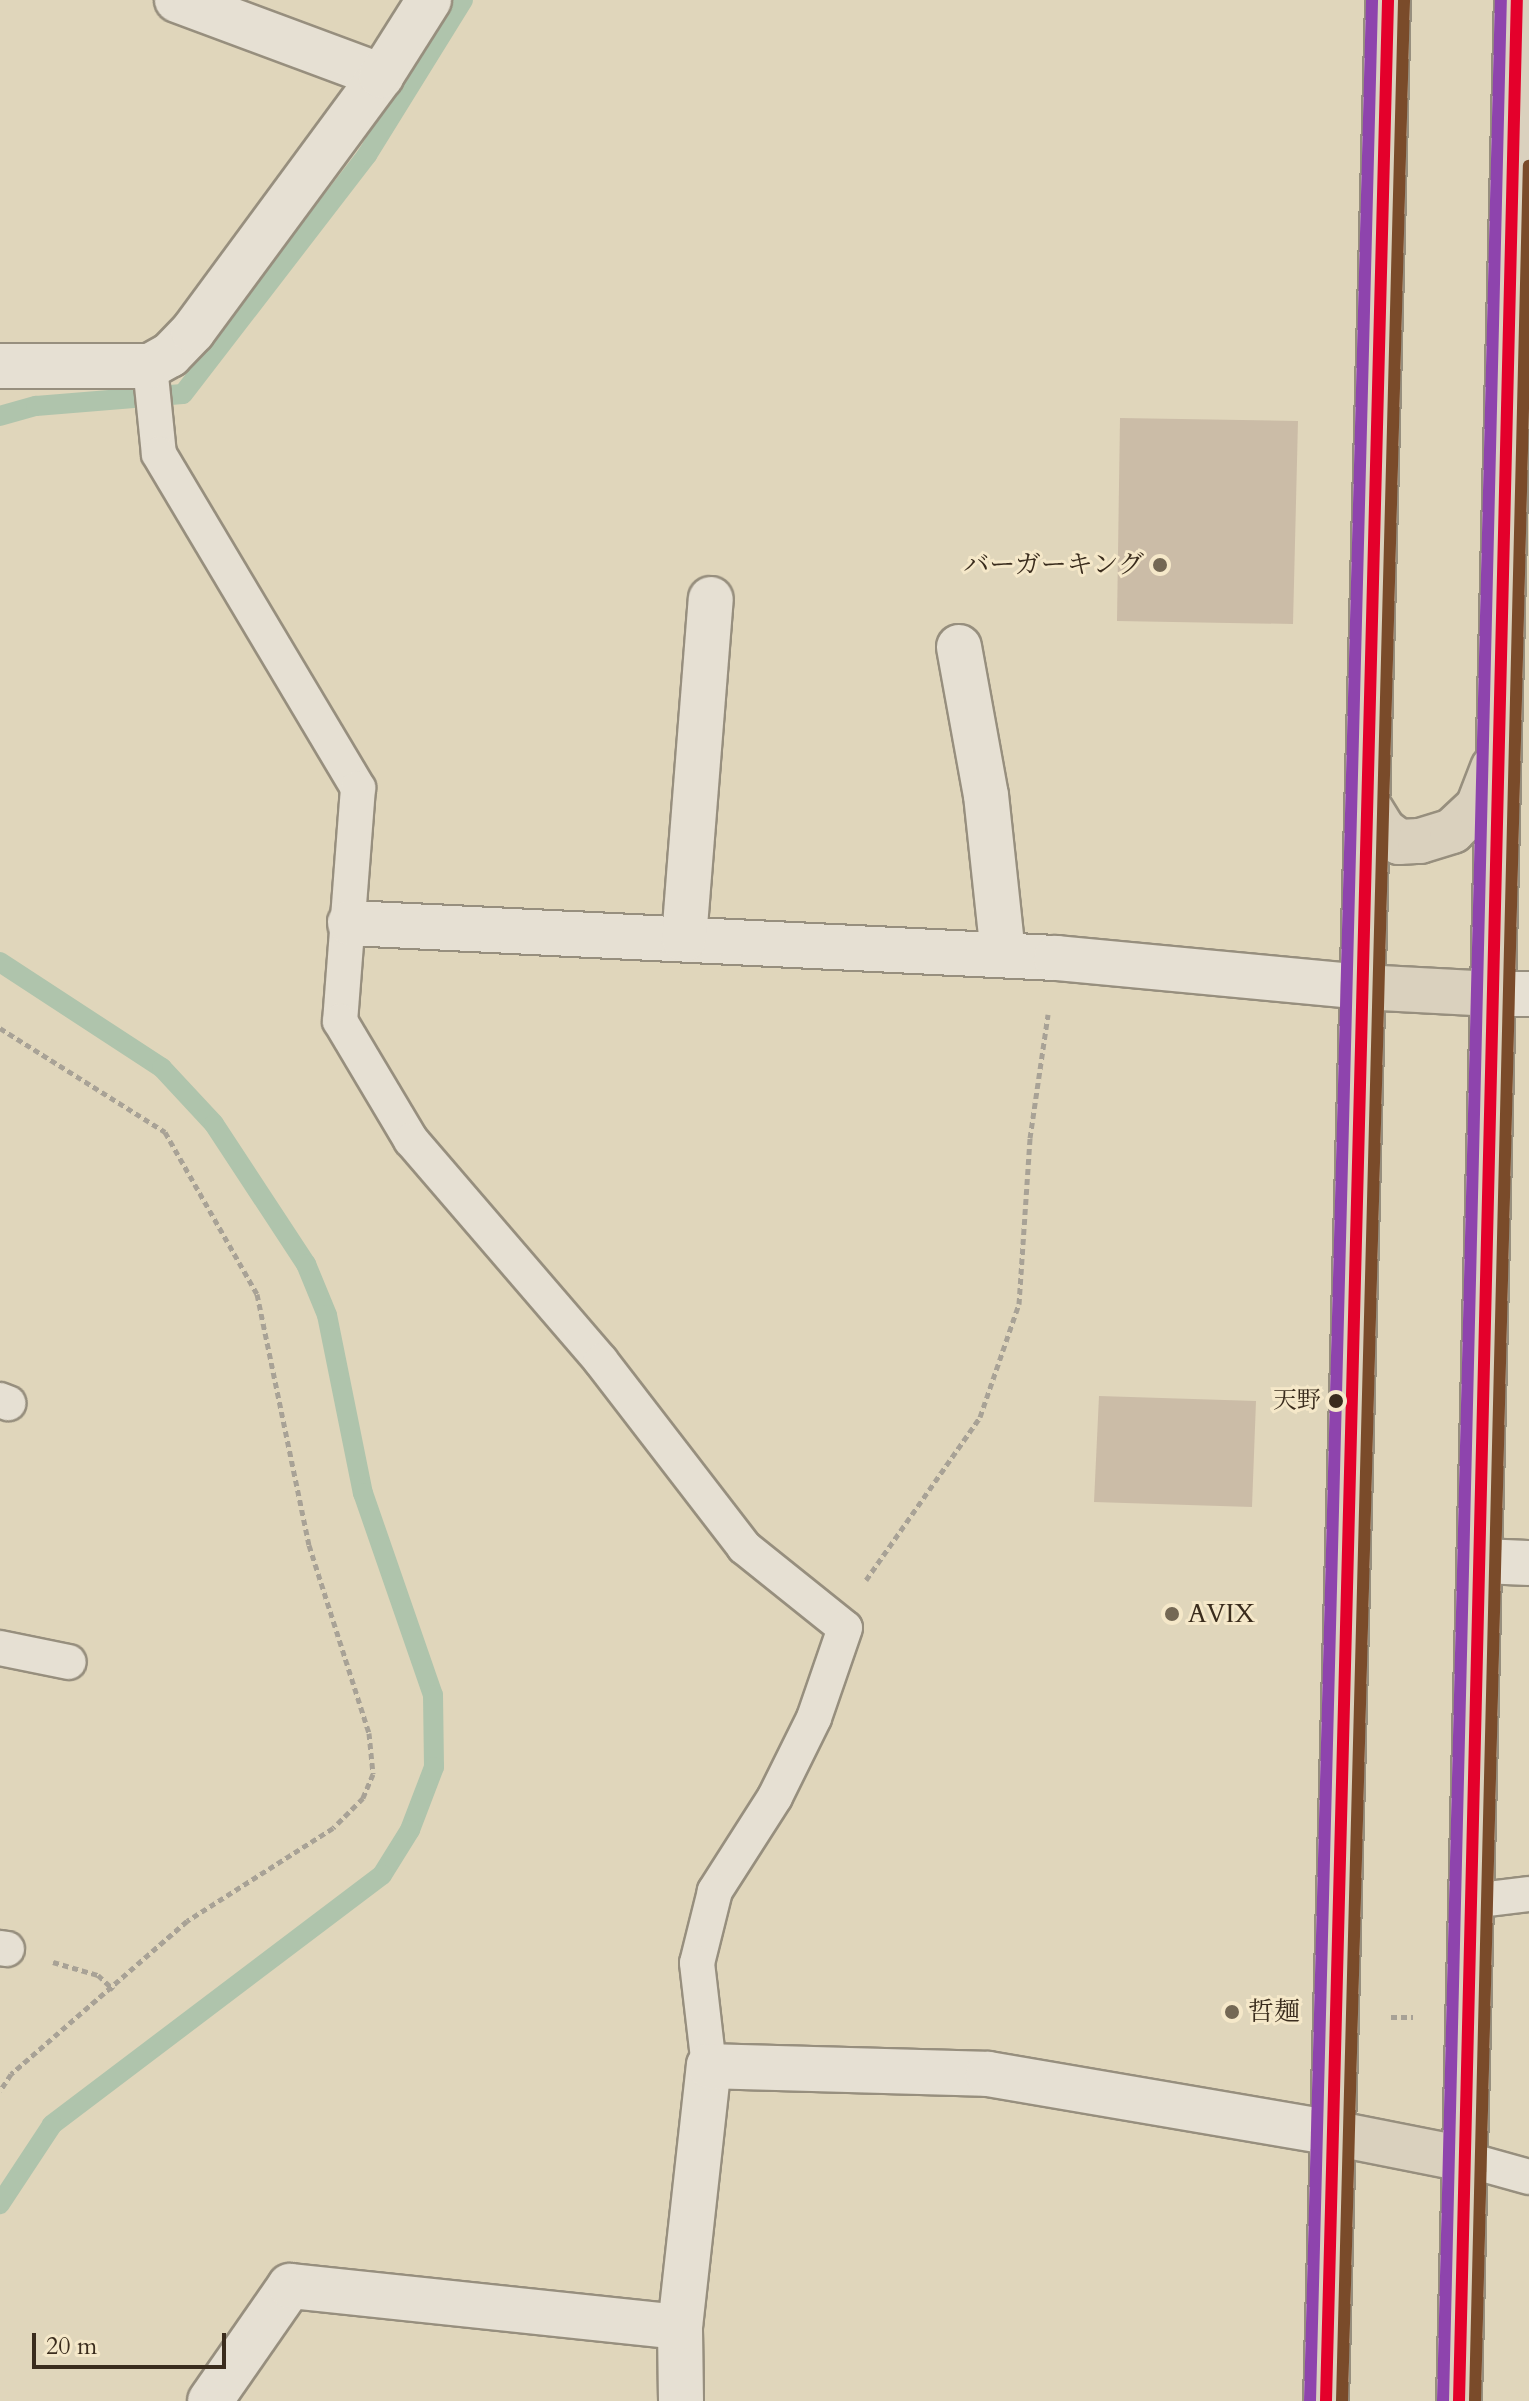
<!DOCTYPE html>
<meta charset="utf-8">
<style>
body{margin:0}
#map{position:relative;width:1529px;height:2401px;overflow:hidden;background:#e0d6bb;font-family:Cardo,"Noto Serif JP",serif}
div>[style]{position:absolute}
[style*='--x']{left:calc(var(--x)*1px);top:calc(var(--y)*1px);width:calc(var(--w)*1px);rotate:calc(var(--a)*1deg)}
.stream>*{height:20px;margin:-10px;padding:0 10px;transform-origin:10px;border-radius:10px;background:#afc4ac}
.building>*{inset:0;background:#cbbca7}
.path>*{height:5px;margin-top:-2.5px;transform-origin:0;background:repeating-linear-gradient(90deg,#a8a296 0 6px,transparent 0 10px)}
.roads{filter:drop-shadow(2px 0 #978f7e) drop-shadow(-2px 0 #978f7e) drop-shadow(0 2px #978f7e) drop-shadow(0 -2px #978f7e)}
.service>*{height:34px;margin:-17px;padding:0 17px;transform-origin:17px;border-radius:17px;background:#e6e0d3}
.minor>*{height:44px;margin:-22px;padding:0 22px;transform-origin:22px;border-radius:22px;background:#e6e0d3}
.primary>*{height:44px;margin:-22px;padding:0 22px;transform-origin:22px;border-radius:22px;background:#dad1be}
.bus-1>*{height:12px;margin:-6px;padding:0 6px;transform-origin:6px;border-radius:6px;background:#e4002b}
.bus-2>*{height:12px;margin:-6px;padding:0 6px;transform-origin:6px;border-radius:6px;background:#7a4b2a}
.bus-3>*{height:12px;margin:-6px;padding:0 6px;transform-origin:6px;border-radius:6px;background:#8e44ad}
.dots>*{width:22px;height:22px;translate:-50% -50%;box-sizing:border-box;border:4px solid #f5e8c9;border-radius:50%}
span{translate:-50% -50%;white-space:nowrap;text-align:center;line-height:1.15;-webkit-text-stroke:6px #f5e8c9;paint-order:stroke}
.bus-label{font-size:24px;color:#3a2c1d}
.right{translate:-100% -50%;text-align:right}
.poi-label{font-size:26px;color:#3a2c1d}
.left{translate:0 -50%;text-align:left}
.scale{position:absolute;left:32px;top:2333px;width:194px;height:36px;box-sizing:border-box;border:4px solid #3a2c1d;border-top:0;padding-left:10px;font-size:24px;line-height:28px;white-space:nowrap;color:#3a2c1d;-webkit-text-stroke:6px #f5e8c9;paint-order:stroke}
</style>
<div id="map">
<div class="stream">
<i style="--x:0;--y:416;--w:37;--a:-16"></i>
<i style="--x:36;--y:406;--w:147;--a:-4.7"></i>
<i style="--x:183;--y:394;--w:302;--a:-52.4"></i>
<i style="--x:367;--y:155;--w:182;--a:-58.2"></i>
<i style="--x:0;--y:962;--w:194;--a:33.2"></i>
<i style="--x:162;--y:1068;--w:76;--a:47.1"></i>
<i style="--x:214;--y:1124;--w:168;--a:56.7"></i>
<i style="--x:306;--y:1264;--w:55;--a:67.6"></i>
<i style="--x:327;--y:1315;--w:182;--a:78.6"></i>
<i style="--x:363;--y:1493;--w:214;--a:70.9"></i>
<i style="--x:433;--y:1695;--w:72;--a:89.2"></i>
<i style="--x:434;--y:1767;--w:67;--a:110.9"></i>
<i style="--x:410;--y:1830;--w:53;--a:121.9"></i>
<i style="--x:382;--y:1875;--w:414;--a:142.9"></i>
<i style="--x:52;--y:2125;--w:95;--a:123.4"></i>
</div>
<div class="building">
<i style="clip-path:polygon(1120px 418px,1298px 421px,1293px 624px,1117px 621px)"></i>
<i style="clip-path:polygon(1099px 1396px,1256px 1401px,1252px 1507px,1094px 1502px)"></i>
</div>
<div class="path">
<i style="--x:0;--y:1028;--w:195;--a:32.2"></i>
<i style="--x:165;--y:1132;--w:186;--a:60.4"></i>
<i style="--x:257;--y:1294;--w:256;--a:78.3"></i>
<i style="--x:309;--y:1545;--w:197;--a:72.3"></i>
<i style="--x:369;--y:1733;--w:41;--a:84.4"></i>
<i style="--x:373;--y:1774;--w:26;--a:113"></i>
<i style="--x:363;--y:1798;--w:42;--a:135"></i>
<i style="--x:333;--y:1828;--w:173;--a:147.5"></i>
<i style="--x:187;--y:1921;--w:233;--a:139"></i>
<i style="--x:11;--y:2074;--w:20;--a:123"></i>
<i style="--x:866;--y:1580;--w:199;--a:-55"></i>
<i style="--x:980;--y:1417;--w:120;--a:-71"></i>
<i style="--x:1019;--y:1304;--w:166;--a:-86.2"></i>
<i style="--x:1030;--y:1138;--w:125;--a:-81.7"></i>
<i style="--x:53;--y:1962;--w:47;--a:16.1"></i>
<i style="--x:98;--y:1975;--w:21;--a:43"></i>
<i style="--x:1391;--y:2017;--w:22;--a:0"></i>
</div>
<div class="roads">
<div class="service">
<i style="--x:150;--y:366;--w:88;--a:84.2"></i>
<i style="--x:159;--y:454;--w:389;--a:59.2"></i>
<i style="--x:358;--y:788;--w:234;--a:94.4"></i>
<i style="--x:340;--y:1021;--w:139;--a:59.2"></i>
<i style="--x:411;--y:1140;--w:291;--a:49.3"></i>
<i style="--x:601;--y:1361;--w:235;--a:52.4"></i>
<i style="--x:744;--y:1547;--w:129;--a:38.7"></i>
<i style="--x:845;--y:1628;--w:95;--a:109"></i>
<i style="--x:814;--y:1718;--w:88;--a:116.3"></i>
<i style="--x:775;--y:1797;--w:112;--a:122.6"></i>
<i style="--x:715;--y:1891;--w:74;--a:104"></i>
<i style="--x:697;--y:1963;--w:104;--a:83.4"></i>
<i style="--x:0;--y:1400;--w:9;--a:21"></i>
<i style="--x:0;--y:1648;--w:70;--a:11.5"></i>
<i style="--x:1471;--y:1901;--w:58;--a:-6.9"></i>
<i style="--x:0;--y:1948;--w:7;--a:8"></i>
<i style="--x:1464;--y:2159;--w:67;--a:15.5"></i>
</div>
<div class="minor">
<i style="--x:177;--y:0;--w:218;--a:20.4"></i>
<i style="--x:0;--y:366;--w:150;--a:0"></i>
<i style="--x:150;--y:366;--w:23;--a:-29"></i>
<i style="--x:170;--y:355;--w:33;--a:-46"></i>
<i style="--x:193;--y:331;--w:317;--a:-53.6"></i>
<i style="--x:381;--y:76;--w:90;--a:-57.7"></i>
<i style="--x:959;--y:647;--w:150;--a:79.7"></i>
<i style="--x:986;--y:795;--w:161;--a:83.9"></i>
<i style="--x:350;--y:923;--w:707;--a:2.84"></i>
<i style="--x:1056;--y:958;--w:307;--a:5.4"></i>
<i style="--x:684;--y:939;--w:341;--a:-85.5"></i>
<i style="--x:1493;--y:994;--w:36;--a:0"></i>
<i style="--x:1481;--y:1561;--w:48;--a:2.4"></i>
<i style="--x:210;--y:2401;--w:140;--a:-55.2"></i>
<i style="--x:290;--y:2286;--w:392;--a:6"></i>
<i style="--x:681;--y:2401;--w:74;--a:-90.8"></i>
<i style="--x:680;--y:2327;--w:263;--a:-83.7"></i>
<i style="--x:709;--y:2066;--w:279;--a:1.6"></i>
<i style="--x:988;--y:2074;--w:350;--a:9.7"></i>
</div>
<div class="primary">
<i style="--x:1367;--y:804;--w:31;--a:58"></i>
<i style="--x:1383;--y:830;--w:20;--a:37"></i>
<i style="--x:1399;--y:842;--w:21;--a:-3"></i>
<i style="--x:1420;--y:841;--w:34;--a:-17"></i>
<i style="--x:1452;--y:831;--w:35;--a:-43"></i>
<i style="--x:1478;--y:807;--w:42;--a:-69"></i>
<i style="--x:1362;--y:987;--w:131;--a:3.1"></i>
<i style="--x:1333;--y:2133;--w:134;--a:11.2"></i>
<i style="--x:1326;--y:2401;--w:2402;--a:-88.52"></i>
<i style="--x:1459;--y:2401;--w:2402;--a:-88.62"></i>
</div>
</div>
<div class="bus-1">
<i style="--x:1326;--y:2401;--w:2402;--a:-88.52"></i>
<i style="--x:1459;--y:2401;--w:2402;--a:-88.62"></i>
</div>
<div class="bus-2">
<i style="--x:1342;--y:2401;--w:2402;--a:-88.52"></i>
<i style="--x:1475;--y:2401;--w:2236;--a:-88.62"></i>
</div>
<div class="bus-3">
<i style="--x:1310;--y:2401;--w:2402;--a:-88.52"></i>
<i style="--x:1443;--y:2401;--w:2402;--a:-88.62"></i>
</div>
<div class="dots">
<i style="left:1160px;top:565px;background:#746854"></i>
<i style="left:1336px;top:1401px;background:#3a2c1d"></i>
<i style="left:1172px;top:1614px;background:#746854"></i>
<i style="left:1232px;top:2012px;background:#746854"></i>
</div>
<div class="bus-label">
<span class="right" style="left:1321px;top:1401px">天野</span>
</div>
<div class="poi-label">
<span class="right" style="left:1144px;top:565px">バーガーキング</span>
<span class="left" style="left:1188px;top:1614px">AVIX</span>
<span class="left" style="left:1248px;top:2012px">哲麺</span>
</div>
<div class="scale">20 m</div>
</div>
